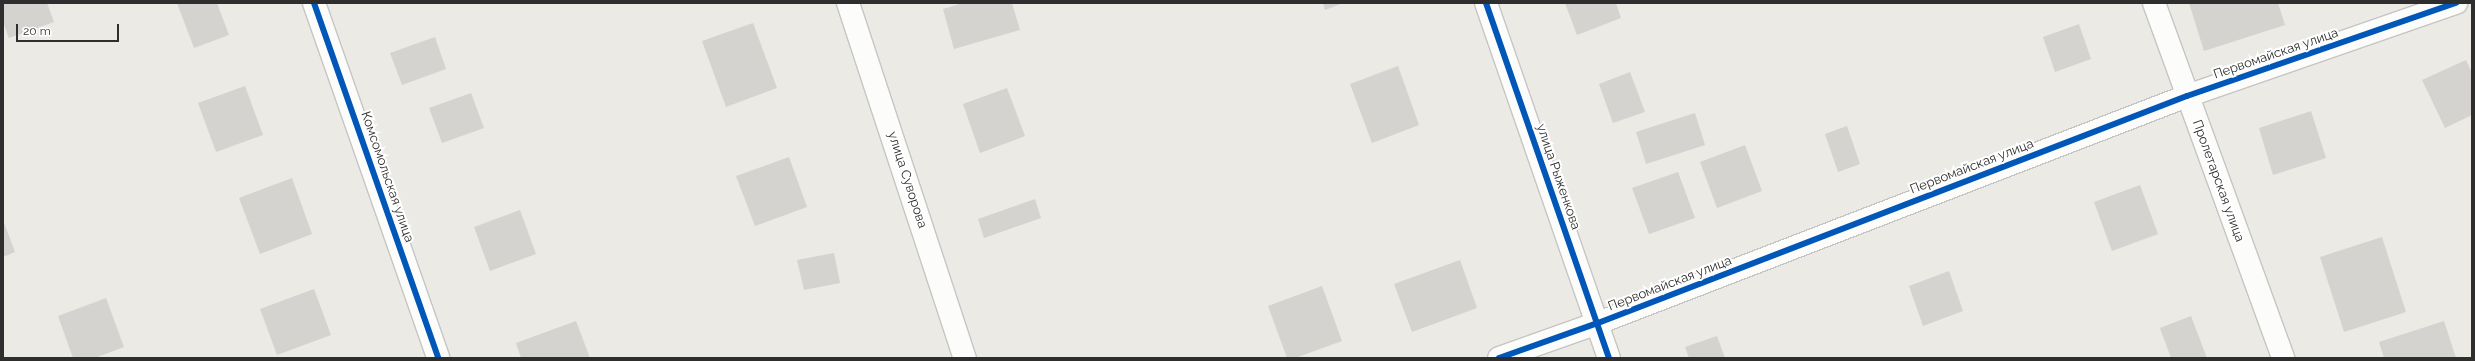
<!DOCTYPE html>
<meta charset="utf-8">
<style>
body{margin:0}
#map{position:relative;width:2475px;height:361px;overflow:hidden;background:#ebeae5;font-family:Raleway,sans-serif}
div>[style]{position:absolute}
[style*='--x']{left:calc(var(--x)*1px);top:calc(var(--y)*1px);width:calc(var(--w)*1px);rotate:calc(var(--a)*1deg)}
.building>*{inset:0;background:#d4d3cf}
.roads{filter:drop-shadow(1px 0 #c6c5c4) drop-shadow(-1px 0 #c6c5c4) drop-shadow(0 1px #c6c5c4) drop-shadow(0 -1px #c6c5c4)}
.minor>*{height:22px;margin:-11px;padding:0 11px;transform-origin:11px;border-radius:11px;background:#fcfcfb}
.cycleway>*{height:6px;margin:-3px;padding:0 3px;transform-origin:3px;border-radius:3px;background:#0057b8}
span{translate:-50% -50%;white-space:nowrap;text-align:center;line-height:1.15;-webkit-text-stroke:4px #fff;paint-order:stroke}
.street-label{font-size:13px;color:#2e2e2e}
.frame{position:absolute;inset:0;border:4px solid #2e2e2e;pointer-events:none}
.scale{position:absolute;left:16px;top:24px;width:103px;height:18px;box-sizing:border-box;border:2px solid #2e2e2e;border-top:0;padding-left:5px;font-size:12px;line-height:14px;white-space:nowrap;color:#2e2e2e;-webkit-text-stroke:3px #fff;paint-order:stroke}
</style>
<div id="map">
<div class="building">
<i style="clip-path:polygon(3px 3px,47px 3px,54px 22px,9px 38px,3px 22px)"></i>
<i style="clip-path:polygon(177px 3px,217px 3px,229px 35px,194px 48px)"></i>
<i style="clip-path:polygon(963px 3px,1012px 3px,1020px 30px,954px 49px,943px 9px)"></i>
<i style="clip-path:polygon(1323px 3px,1343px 3px,1325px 10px)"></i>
<i style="clip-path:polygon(1565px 3px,1616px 3px,1621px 18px,1577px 35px)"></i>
<i style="clip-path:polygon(2189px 3px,2278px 3px,2285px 25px,2204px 51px)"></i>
<i style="clip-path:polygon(753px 23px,777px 88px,726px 107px,702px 41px)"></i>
<i style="clip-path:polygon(2079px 24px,2091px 59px,2055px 72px,2043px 37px)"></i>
<i style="clip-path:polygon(435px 37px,446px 69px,402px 85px,390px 53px)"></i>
<i style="clip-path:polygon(2466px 60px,2472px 73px,2472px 115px,2445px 128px,2422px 80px)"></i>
<i style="clip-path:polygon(1398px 66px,1419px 125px,1372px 143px,1350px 84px)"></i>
<i style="clip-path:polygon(1630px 72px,1645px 112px,1613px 123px,1599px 84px)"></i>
<i style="clip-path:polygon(245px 86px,263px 135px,216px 152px,198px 103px)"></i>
<i style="clip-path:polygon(1007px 88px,1025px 136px,980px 153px,963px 104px)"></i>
<i style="clip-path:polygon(471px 93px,484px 128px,442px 143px,429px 108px)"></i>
<i style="clip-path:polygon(2311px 111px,2326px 158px,2273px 175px,2259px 128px)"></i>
<i style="clip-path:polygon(1695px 113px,1705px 145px,1646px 164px,1636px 132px)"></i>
<i style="clip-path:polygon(1847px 126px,1860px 164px,1838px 172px,1825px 134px)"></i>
<i style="clip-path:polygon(1745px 145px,1762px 191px,1717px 208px,1700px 162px)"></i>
<i style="clip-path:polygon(789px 157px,807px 207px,755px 226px,736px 176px)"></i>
<i style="clip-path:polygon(1678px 172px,1695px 218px,1649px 234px,1632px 188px)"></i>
<i style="clip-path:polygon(292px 178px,312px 234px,260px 254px,239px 198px)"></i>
<i style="clip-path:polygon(2140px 185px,2158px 234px,2112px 251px,2094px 202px)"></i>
<i style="clip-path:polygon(1035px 199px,1041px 218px,984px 238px,978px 219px)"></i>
<i style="clip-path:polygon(520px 210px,536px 254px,490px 271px,474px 227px)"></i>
<i style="clip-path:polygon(3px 220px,15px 252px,3px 257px)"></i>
<i style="clip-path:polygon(2382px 237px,2406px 312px,2344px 332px,2320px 257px)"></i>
<i style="clip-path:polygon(834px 253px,840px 283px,804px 290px,797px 260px)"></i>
<i style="clip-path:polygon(1460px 260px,1477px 308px,1412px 332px,1394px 284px)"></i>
<i style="clip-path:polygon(1949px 271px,1963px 311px,1923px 326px,1909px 286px)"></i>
<i style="clip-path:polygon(1322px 286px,1342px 341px,1295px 358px,1287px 358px,1268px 306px)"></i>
<i style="clip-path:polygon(314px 289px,331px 335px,277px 355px,260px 309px)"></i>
<i style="clip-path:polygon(106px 298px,124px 347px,95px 358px,73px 358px,58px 316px)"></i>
<i style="clip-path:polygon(2191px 316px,2207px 358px,2171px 358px,2160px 328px)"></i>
<i style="clip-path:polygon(576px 321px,590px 358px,521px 358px,516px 343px)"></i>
<i style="clip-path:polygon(2444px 321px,2456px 358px,2384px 358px,2379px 342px)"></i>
<i style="clip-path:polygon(1717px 336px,1725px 358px,1689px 358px,1685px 347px)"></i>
</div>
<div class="roads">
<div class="minor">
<i style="--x:314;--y:3;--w:376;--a:70.7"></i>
<i style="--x:848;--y:3;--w:374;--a:71.8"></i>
<i style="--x:1486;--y:3;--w:376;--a:70.9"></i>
<i style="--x:2154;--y:3;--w:378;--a:70"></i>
<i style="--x:1499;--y:358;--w:105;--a:-19.5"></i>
<i style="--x:1598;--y:323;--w:631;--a:-21.08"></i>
<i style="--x:2187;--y:96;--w:285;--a:-19.1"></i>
</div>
</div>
<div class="cycleway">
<i style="--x:314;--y:3;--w:376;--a:70.7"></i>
<i style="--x:1486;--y:3;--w:376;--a:70.9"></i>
<i style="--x:1499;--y:358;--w:105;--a:-19.5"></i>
<i style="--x:1598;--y:323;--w:631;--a:-21.08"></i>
<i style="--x:2187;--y:96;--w:285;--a:-19.1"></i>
</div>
<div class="street-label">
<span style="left:2276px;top:54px;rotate:-19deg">Первомайская улица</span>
<span style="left:1972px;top:167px;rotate:-21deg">Первомайская улица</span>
<span style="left:387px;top:177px;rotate:71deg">Комсомольская улица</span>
<span style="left:1558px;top:177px;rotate:71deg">улица Рыженкова</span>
<span style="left:907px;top:180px;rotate:72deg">улица Суворова</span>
<span style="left:2218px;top:181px;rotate:70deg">Пролетарская улица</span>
<span style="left:1670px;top:284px;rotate:-21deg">Первомайская улица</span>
</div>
<div class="frame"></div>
<div class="scale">20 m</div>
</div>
